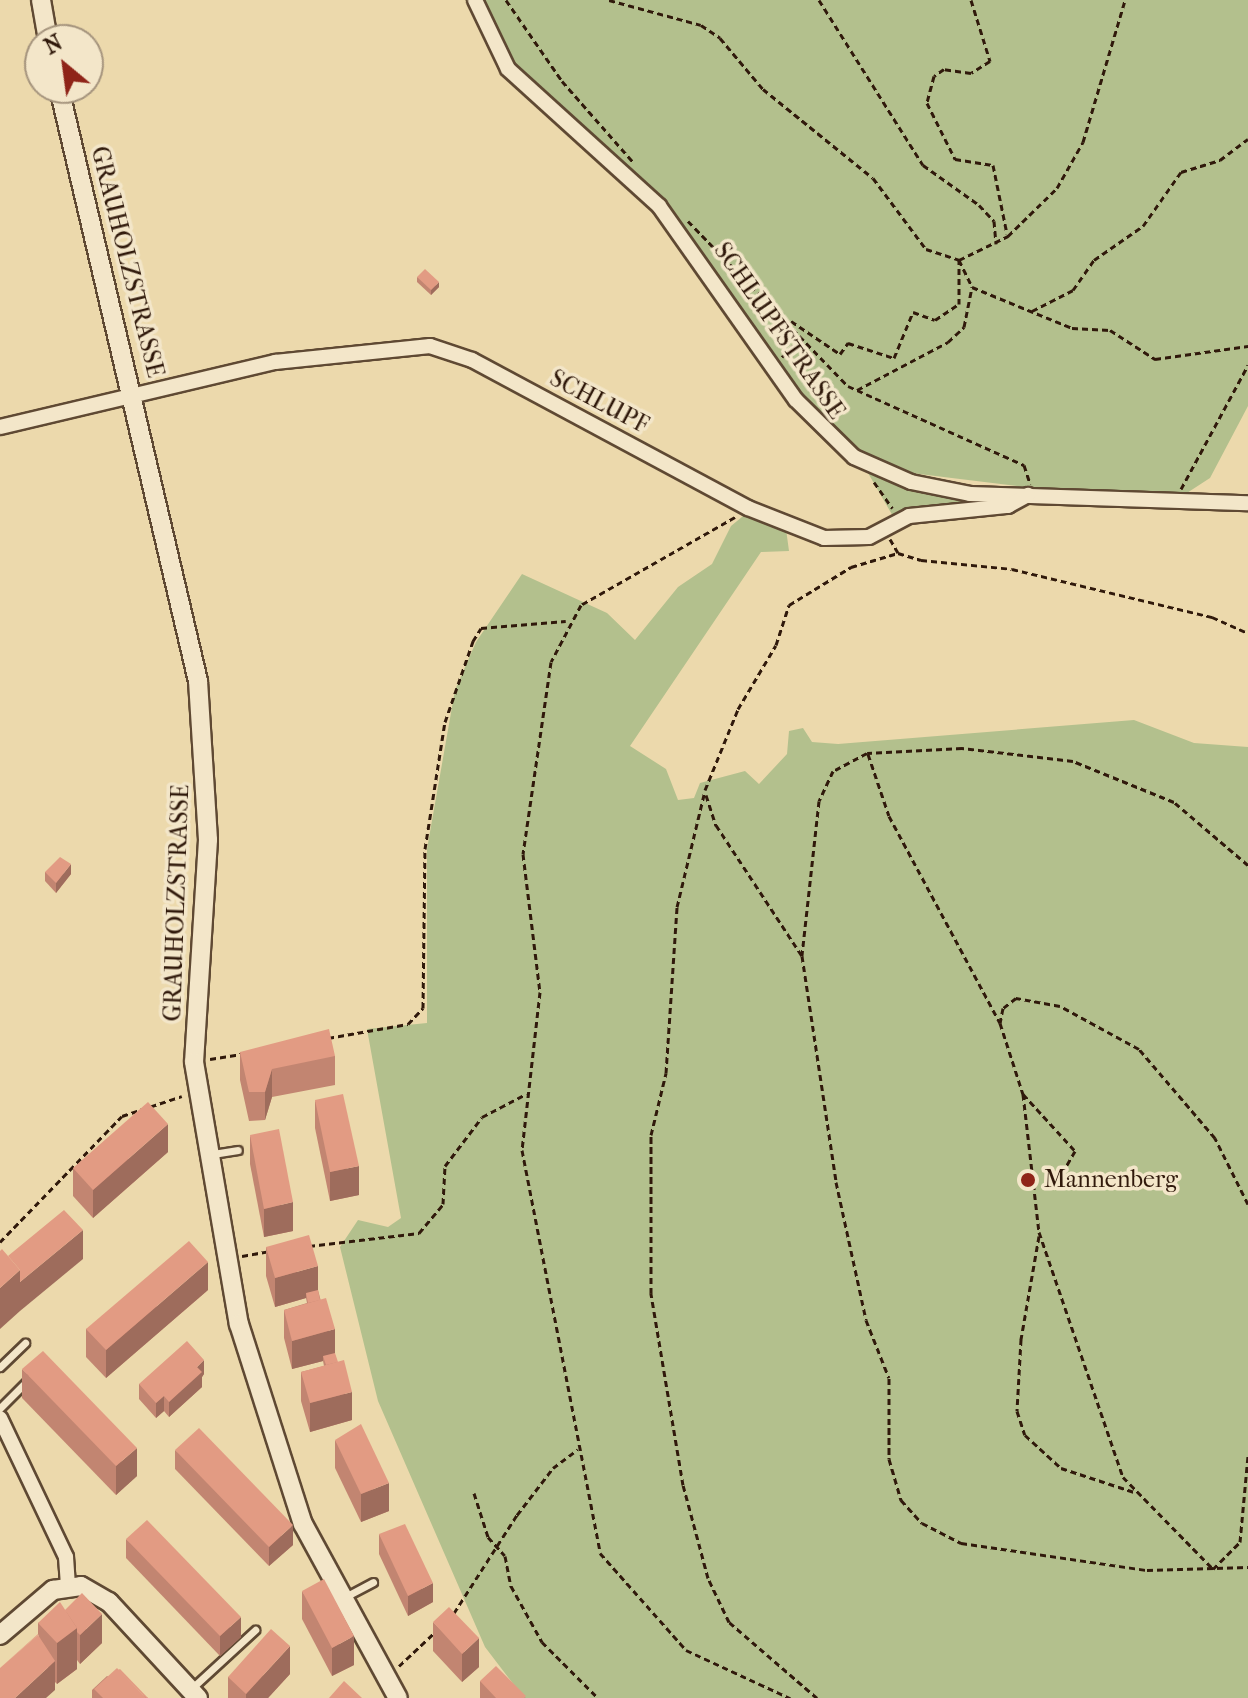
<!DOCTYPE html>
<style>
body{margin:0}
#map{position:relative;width:1248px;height:1698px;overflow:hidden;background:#ecd9ac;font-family:"IM FELL French Canon",serif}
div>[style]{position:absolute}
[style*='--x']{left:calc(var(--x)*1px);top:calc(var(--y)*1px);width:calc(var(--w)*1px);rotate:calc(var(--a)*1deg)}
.green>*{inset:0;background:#b3c08d}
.path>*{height:3px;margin-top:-1.5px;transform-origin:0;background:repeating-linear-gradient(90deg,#30190b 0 6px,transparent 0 10px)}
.roads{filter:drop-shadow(2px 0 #5f4933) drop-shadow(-2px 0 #5f4933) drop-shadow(0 2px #5f4933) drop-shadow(0 -2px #5f4933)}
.service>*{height:7px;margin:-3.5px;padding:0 3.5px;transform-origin:3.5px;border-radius:3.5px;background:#f3e6c9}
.minor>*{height:14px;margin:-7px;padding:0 7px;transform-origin:7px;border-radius:7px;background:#f3e6c9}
.tertiary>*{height:18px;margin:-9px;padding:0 9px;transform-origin:9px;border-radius:9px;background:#f3e6c9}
.wall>*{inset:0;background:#c28571}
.shaded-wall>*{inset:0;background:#9e6c5c}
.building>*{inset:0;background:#e29b83}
.dots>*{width:22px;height:22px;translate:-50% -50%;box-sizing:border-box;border:4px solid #f3e6c9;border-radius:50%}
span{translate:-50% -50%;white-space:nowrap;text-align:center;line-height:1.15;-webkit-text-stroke:7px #f3e6c9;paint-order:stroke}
.street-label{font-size:24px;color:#30190b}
.poi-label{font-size:24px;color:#30190b}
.left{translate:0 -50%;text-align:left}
.north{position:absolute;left:24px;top:24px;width:80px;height:80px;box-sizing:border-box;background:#f3e6c9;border:2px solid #a5947d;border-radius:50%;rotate:331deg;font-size:22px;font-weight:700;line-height:32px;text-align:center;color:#30190b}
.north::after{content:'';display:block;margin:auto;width:28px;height:36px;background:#8f2418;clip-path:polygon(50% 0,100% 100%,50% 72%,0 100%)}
</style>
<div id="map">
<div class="green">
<i style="clip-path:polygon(480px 0,1248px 0,1248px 406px,1210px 478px,1173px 502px,1028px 495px,1017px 486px,911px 473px,852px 449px,802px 398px,674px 215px,512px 66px)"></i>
<i style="clip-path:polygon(864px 466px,1009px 499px,894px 518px)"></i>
<i style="clip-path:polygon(748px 512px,786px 529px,789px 551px,761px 552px,630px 746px,666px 769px,678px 800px,694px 798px,700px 783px,745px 771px,759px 784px,787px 754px,789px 731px,803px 728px,812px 742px,838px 744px,1134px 720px,1194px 743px,1248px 747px,1248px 1698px,524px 1698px,485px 1647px,378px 1401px,340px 1247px,358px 1220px,388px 1227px,401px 1218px,367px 1029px,427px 1023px,427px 849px,455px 690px,476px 642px,522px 574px,607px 613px,635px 640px,678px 587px,712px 564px,731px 526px)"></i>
</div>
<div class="path">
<i style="--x:506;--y:0;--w:98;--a:55.3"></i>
<i style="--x:562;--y:81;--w:109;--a:48.7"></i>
<i style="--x:609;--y:0;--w:95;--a:15.2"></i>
<i style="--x:701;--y:25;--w:23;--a:34"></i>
<i style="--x:720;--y:38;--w:67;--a:49.9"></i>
<i style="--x:763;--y:89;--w:141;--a:39"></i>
<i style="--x:873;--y:178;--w:89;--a:53.3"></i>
<i style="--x:926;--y:249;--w:35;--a:18"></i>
<i style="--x:959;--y:260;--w:55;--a:-26.1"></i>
<i style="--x:1008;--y:236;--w:69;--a:-44.4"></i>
<i style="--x:1057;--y:188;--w:53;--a:-60.5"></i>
<i style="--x:1083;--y:142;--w:148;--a:-73.5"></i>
<i style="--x:819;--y:0;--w:195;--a:57.8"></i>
<i style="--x:923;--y:165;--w:69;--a:35.5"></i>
<i style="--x:979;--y:205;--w:22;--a:47"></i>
<i style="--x:994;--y:221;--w:23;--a:85"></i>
<i style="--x:971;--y:0;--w:64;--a:72.7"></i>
<i style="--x:990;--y:61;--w:22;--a:148"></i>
<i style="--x:971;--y:73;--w:27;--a:-172"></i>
<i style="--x:944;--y:69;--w:12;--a:145"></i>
<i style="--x:934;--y:76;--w:28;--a:105"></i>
<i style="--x:927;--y:103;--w:63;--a:63.4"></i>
<i style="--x:955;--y:159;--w:38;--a:9"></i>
<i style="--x:993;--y:165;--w:70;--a:78.5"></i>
<i style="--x:688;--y:221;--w:230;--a:45.9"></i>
<i style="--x:848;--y:386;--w:193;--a:24.2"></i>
<i style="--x:1024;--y:465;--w:20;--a:72"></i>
<i style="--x:959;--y:260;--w:30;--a:64"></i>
<i style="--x:972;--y:287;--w:108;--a:22.3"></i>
<i style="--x:1072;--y:328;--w:38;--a:3"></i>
<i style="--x:1110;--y:330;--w:54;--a:32.8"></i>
<i style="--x:1155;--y:359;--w:94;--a:-8"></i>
<i style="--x:1032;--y:311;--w:46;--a:-27.1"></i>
<i style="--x:1073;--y:290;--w:37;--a:-55"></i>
<i style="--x:1094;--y:260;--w:60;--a:-34.8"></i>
<i style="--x:1143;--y:226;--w:66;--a:-54.9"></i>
<i style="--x:1181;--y:172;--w:41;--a:-17.1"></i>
<i style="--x:1220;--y:160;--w:35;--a:-37"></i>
<i style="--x:791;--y:321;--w:59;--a:34"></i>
<i style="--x:840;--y:354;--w:14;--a:-54"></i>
<i style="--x:848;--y:343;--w:48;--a:18.1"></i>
<i style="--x:894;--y:358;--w:50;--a:-67.6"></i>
<i style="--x:913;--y:312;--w:23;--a:20"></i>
<i style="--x:935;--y:320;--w:29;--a:-34"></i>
<i style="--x:959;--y:304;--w:44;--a:-90"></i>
<i style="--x:782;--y:357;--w:28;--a:-46"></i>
<i style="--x:857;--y:390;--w:103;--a:-27.8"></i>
<i style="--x:948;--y:342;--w:22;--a:-43"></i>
<i style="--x:964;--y:327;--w:41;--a:-78.7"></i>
<i style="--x:874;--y:482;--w:32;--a:55"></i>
<i style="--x:1181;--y:489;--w:141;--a:-61.6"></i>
<i style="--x:735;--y:517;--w:177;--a:150.3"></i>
<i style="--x:581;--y:605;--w:64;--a:117.8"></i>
<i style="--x:551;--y:662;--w:194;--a:98.3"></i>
<i style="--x:523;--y:854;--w:139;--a:83"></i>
<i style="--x:540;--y:992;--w:159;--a:96.5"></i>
<i style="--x:522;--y:1150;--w:410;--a:79"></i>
<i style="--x:600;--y:1553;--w:130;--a:48.4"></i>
<i style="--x:686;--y:1650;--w:115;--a:24.8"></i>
<i style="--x:890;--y:539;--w:16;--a:60"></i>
<i style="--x:898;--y:553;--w:24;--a:17"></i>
<i style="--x:921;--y:560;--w:91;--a:5.6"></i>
<i style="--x:1012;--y:569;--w:206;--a:13.5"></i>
<i style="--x:1212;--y:617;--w:39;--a:24"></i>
<i style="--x:868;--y:754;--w:65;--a:71.3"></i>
<i style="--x:889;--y:816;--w:235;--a:61.8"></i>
<i style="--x:706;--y:795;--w:32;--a:72"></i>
<i style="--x:716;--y:825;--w:157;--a:56.7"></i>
<i style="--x:1248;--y:865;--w:97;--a:-139.6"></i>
<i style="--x:1174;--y:802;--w:109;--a:-157.9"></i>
<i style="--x:1073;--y:761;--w:112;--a:-173.3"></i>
<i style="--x:962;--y:748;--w:95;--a:177"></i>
<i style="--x:867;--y:753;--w:38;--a:152"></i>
<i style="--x:833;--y:771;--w:33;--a:115"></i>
<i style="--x:819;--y:801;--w:156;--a:96.3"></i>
<i style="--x:802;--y:956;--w:229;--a:81.4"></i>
<i style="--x:836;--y:1182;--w:141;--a:77.7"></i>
<i style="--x:866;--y:1320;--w:62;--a:68.4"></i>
<i style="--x:889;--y:1378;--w:81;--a:90"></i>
<i style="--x:889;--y:1459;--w:43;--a:73.7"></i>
<i style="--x:901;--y:1500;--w:31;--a:48"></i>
<i style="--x:922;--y:1523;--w:44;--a:27.1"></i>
<i style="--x:961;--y:1543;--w:188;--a:8.3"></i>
<i style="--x:1147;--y:1570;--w:101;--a:-1.7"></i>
<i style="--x:328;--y:1038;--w:81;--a:-9.9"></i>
<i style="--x:408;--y:1024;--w:22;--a:-47"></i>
<i style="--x:423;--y:1008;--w:159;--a:-89.3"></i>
<i style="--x:425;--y:849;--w:129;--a:-81.1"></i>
<i style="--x:445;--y:722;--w:86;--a:-70.9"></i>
<i style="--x:473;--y:641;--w:15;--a:-58"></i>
<i style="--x:481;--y:628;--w:85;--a:-4.7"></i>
<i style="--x:210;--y:1059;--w:32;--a:-9"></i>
<i style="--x:1023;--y:1094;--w:77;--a:47.6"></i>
<i style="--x:1075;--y:1151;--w:22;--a:120"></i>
<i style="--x:1248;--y:1204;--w:74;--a:-116.6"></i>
<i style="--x:1215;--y:1138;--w:117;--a:-130.5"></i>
<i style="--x:1139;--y:1049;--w:90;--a:-151.4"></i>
<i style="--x:1060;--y:1006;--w:45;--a:-169.7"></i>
<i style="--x:1016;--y:998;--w:16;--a:142"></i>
<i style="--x:1003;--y:1008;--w:15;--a:101"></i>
<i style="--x:1000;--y:1023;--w:75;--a:72.1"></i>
<i style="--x:1023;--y:1094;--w:139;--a:83.4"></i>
<i style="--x:1039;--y:1232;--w:259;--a:71.1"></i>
<i style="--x:1123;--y:1477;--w:129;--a:45.6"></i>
<i style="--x:1213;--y:1569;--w:38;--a:-45"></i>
<i style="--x:1240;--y:1542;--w:86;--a:-84.7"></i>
<i style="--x:1039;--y:1236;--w:105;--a:99.9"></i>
<i style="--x:1021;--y:1339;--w:72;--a:93.2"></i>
<i style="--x:1017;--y:1411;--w:25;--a:72"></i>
<i style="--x:1025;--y:1435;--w:49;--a:42.5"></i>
<i style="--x:1061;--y:1468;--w:77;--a:18.2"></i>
<i style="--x:0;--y:1242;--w:175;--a:-45.9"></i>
<i style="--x:122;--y:1116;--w:63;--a:-18.4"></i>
<i style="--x:309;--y:1246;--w:111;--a:-6.7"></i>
<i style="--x:419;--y:1233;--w:38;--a:-50"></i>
<i style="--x:443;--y:1204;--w:38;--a:-87"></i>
<i style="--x:445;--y:1166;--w:61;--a:-52.9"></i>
<i style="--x:482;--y:1117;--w:50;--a:-27.6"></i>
<i style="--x:242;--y:1256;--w:28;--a:-10"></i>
<i style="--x:474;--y:1493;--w:46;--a:72.3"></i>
<i style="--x:488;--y:1537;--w:25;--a:48"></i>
<i style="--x:505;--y:1556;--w:31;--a:79"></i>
<i style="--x:511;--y:1586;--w:64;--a:61"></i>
<i style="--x:542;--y:1642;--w:79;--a:45"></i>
<i style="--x:454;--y:1613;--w:117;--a:-57.3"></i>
<i style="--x:517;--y:1515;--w:59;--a:-52.5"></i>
<i style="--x:553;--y:1468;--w:31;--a:-37"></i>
<i style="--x:399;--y:1666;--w:48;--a:-43.3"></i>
<i style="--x:817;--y:1698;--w:116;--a:-139.2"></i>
<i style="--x:729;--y:1622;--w:49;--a:-115.5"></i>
<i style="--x:708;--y:1578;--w:96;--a:-105"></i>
<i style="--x:683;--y:1485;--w:195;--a:-99.5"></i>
<i style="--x:651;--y:1293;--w:158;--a:-90"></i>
<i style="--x:651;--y:1135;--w:64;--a:-76.4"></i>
<i style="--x:666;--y:1073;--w:166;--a:-86.2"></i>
<i style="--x:677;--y:907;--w:120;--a:-76.5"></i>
<i style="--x:705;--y:790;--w:87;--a:-67.8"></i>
<i style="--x:738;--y:709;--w:74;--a:-59.3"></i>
<i style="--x:776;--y:645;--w:42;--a:-72"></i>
<i style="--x:789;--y:605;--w:73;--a:-31.5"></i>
<i style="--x:851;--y:567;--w:49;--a:-16.6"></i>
</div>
<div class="roads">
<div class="service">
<i style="--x:213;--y:1154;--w:25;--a:-9"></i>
<i style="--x:0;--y:1367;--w:35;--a:-44"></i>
<i style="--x:0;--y:1408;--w:41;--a:-45"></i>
<i style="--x:343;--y:1598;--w:34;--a:-28"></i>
<i style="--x:192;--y:1688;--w:86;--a:-42.6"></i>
</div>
<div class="minor">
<i style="--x:475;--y:0;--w:76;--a:64.4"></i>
<i style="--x:508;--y:69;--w:204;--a:42.2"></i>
<i style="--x:659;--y:206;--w:237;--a:54.8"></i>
<i style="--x:796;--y:400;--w:81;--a:44.5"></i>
<i style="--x:854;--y:457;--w:62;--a:23.7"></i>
<i style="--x:911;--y:482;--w:60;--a:11.5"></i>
<i style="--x:970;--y:494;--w:278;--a:1.9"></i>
<i style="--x:0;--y:427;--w:283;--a:-13.3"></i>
<i style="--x:275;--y:362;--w:156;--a:-5.9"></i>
<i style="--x:430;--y:346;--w:44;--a:18.4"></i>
<i style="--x:472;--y:360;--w:313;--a:28.2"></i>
<i style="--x:748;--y:508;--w:82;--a:21.5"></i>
<i style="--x:824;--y:538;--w:45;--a:-1.3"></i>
<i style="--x:869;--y:537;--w:45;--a:-27.7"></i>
<i style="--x:909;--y:516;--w:100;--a:-5.8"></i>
<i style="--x:1008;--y:506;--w:23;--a:-29"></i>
<i style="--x:0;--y:1418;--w:154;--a:64.6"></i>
<i style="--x:66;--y:1557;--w:27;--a:86"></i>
</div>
<div class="tertiary">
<i style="--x:41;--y:0;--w:41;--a:80.1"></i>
<i style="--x:59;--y:88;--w:609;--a:76.81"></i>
<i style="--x:198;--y:681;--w:159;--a:86.4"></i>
<i style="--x:208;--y:840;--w:222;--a:93.6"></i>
<i style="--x:194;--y:1062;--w:266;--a:80.3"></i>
<i style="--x:239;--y:1324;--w:210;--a:72.3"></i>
<i style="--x:303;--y:1524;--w:198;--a:61.4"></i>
<i style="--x:0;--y:1635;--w:70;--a:-40.3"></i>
<i style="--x:53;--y:1590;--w:28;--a:-8"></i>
<i style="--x:81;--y:1586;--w:32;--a:30"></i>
<i style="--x:109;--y:1602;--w:131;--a:47.2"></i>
</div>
</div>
<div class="wall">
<i style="clip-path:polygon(417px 277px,439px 287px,431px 295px,417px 282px)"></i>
<i style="clip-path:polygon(45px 872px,71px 874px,56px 893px,45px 881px)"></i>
<i style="clip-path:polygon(240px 1052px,335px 1056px,335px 1085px,272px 1097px,265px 1120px,249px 1121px,240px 1080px)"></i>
<i style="clip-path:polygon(315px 1100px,359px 1195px,330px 1201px,315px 1128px)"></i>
<i style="clip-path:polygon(250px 1135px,293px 1231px,264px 1237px,250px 1164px)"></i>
<i style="clip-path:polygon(168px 1152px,93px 1218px,73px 1196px,73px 1168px)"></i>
<i style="clip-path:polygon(266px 1247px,318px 1290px,352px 1420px,310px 1432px,301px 1401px,301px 1372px,324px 1366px,323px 1361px,292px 1369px,284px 1338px,284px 1310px,307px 1303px,306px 1298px,275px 1307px,266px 1276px)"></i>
<i style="clip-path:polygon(208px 1290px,106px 1378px,86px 1357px,86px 1329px)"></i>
<i style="clip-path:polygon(22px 1369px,137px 1476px,116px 1495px,22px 1398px)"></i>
<i style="clip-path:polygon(204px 1374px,202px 1377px,202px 1387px,169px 1417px,164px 1411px,156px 1418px,139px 1399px,139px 1384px)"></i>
<i style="clip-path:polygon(335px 1440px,389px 1511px,361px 1522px,335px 1468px)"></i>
<i style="clip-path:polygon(175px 1450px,293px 1545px,269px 1566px,175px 1469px)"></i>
<i style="clip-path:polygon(379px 1534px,433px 1602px,408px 1616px,379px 1554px)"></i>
<i style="clip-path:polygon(126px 1539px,241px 1637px,220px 1656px,126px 1558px)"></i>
<i style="clip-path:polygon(302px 1591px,354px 1665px,332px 1676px,302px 1619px)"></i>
<i style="clip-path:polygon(65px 1610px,102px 1643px,80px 1664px,77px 1660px,77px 1669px,57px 1684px,55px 1682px,55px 1690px,38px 1634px,38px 1623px)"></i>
<i style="clip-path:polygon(433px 1622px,479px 1667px,462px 1682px,433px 1651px)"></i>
<i style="clip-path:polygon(290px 1674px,268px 1698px,228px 1698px,228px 1677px)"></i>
<i style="clip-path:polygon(107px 1676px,148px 1698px,92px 1698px,92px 1690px)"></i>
<i style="clip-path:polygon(480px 1681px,526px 1698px,480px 1698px)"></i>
</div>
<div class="shaded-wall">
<i style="clip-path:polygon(439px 282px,439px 287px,431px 295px,431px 290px)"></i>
<i style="clip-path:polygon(71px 864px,71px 874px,56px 893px,56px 883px)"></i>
<i style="clip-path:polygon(272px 1069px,272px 1097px,265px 1120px,265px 1092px)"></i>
<i style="clip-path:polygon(168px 1124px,168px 1152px,93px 1218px,93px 1190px)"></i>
<i style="clip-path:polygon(359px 1166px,359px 1195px,330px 1201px,330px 1172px)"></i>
<i style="clip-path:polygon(293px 1202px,293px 1231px,264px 1237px,264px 1209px)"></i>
<i style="clip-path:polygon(83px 1230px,83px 1259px,20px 1311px,20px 1282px)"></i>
<i style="clip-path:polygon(208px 1262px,208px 1290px,106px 1378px,106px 1350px)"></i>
<i style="clip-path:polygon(318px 1266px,318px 1295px,306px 1293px,306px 1298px,275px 1307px,275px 1278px)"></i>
<i style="clip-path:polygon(20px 1270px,20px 1311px,0 1329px,0 1288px)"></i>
<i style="clip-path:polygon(335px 1329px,335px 1358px,323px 1356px,323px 1361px,292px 1369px,292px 1341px)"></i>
<i style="clip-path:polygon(204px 1360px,204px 1374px,202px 1377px,202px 1387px,169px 1417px,169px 1402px,197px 1367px)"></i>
<i style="clip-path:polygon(352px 1392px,352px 1420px,310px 1432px,310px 1403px)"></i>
<i style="clip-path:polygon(164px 1396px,164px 1411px,156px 1418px,156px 1403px)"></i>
<i style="clip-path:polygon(137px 1448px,137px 1476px,116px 1495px,116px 1466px)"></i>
<i style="clip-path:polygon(389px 1483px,389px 1511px,361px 1522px,361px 1494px)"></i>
<i style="clip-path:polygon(293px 1525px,293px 1545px,269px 1566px,269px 1547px)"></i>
<i style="clip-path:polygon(433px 1583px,433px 1602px,408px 1616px,408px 1596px)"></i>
<i style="clip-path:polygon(102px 1614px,102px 1643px,80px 1664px,80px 1635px)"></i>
<i style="clip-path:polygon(241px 1617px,241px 1637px,220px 1656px,220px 1636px)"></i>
<i style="clip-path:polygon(77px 1628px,77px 1669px,57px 1684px,57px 1643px)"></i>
<i style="clip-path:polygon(354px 1636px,354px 1665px,332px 1676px,332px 1648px)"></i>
<i style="clip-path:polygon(479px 1638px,479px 1667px,462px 1682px,462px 1654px)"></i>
<i style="clip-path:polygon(290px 1646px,290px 1674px,268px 1698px,246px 1698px,246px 1694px)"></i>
<i style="clip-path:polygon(55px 1661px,55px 1690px,46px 1698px,15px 1698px)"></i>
</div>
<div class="building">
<i style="clip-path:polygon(425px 269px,439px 282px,431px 290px,417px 277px)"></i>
<i style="clip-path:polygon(60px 857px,71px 864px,56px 883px,45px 872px)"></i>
<i style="clip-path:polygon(329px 1029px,335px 1056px,272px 1069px,265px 1092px,249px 1092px,240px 1052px)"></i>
<i style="clip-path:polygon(343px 1094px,359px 1166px,330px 1172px,315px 1100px)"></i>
<i style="clip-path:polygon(148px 1102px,168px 1124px,93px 1190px,73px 1168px)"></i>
<i style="clip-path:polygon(279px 1129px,293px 1202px,264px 1209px,250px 1135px)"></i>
<i style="clip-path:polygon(64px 1210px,83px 1230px,20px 1282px,20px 1270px,8px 1256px)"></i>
<i style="clip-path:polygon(309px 1235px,318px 1266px,275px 1278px,266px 1247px)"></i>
<i style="clip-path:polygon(189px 1241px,208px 1262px,106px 1350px,86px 1329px)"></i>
<i style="clip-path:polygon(2px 1249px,20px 1270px,0 1288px,0 1251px)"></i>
<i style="clip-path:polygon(318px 1290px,320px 1300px,308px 1303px,306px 1293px)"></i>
<i style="clip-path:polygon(326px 1298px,335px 1329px,292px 1341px,284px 1310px)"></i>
<i style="clip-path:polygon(187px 1341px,204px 1360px,197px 1367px,202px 1372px,169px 1402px,164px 1396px,156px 1403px,139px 1384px)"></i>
<i style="clip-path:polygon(43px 1351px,137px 1448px,116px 1466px,22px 1369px)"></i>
<i style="clip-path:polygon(335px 1353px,338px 1362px,326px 1365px,323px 1356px)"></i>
<i style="clip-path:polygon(344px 1360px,352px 1392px,310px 1403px,301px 1372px)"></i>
<i style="clip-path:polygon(361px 1424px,389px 1483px,361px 1494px,335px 1440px)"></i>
<i style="clip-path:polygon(199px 1428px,293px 1525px,269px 1547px,175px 1450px)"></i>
<i style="clip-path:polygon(147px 1520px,241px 1617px,220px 1636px,126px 1539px)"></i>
<i style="clip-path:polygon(405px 1524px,433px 1583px,408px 1596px,379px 1534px)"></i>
<i style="clip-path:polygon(324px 1579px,354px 1636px,332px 1648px,302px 1591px)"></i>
<i style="clip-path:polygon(82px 1593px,102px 1614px,80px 1635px,77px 1632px,77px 1628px,65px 1610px)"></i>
<i style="clip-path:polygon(60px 1602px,77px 1628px,57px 1643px,38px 1623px)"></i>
<i style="clip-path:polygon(449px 1607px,479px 1638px,462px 1654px,433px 1622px)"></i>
<i style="clip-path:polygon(271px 1629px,290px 1646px,246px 1694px,228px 1677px)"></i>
<i style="clip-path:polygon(38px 1634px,38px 1635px,0 1668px)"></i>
<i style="clip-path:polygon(38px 1635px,55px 1661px,15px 1698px,0 1698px,0 1668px)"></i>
<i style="clip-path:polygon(496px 1666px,526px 1696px,524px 1698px,496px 1698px,480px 1681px)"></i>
<i style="clip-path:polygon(117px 1668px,146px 1698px,103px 1698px,94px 1689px)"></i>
<i style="clip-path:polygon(120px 1669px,148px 1698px,146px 1698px,118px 1670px)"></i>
<i style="clip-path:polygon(344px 1681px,362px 1698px,329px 1698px)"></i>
</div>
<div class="dots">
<i style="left:1028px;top:1180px;background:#8f2418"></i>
</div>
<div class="street-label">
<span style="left:127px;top:262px;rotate:76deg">GRAUHOLZSTRASSE</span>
<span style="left:779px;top:331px;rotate:55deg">SCHLUPFSTRASSE</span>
<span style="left:599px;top:402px;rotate:28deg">SCHLUPF</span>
<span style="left:177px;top:903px;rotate:-88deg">GRAUHOLZSTRASSE</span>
</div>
<div class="poi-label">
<span class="left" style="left:1044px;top:1180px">Mannenberg</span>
</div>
<div class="north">N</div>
</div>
